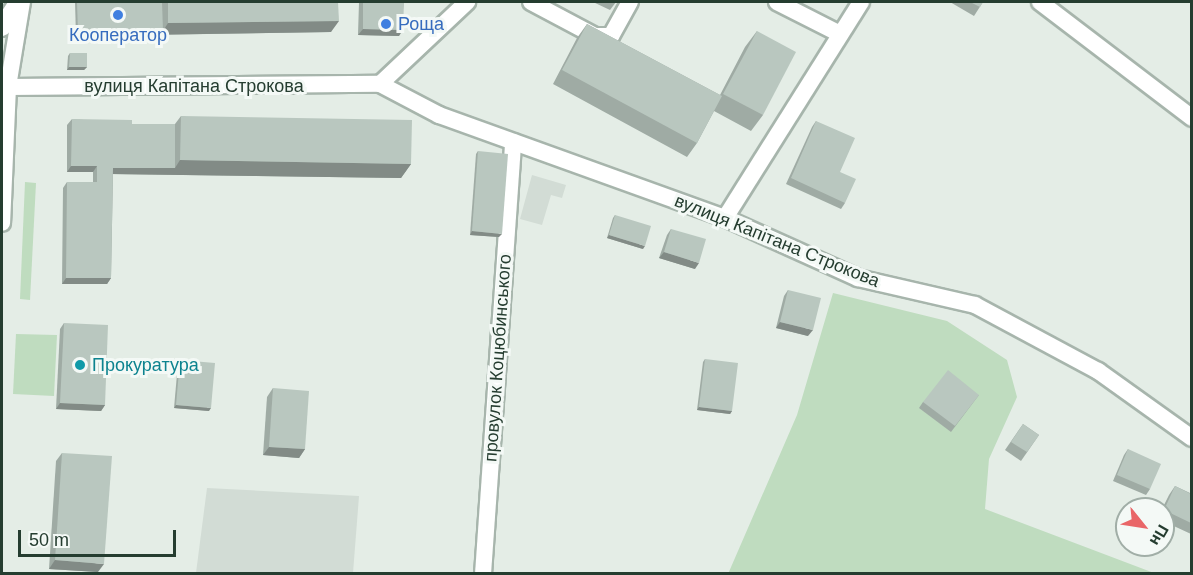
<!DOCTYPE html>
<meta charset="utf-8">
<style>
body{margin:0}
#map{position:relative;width:1193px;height:575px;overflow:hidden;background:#e4ede6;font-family:Helvetica,sans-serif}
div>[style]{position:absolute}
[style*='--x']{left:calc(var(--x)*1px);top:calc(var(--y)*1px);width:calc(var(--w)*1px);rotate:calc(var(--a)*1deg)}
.built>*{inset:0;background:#d2dcd5}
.green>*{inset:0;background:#bfdcbf}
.roads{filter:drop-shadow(2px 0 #a7b5ac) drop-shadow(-2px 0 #a7b5ac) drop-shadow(0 2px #a7b5ac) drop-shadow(0 -2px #a7b5ac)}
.minor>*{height:16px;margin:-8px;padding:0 8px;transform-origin:8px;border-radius:8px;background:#fff}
.tertiary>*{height:18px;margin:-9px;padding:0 9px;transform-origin:9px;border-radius:9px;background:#fff}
.wall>*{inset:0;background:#9faba4}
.shaded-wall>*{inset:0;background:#828b86}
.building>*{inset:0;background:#b9c7bf}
.dots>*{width:16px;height:16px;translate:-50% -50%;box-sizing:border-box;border:3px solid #f4f9f6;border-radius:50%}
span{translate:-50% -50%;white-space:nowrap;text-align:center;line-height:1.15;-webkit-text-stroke:6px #f4f9f6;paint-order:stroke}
.shop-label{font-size:18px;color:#366cbe}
.left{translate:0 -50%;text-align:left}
.street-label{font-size:18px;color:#253d30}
.culture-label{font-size:18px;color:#0d838f}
.frame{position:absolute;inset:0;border:3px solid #253d30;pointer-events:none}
.north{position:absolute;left:1115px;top:497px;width:60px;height:60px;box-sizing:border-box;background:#f4f9f6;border:2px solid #a1aea7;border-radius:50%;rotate:120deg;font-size:16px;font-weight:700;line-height:24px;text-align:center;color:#253d30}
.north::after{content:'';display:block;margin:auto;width:21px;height:27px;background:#e96668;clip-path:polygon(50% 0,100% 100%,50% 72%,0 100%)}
.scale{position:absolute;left:18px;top:530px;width:158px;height:27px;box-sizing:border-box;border:3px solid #253d30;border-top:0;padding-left:8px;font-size:18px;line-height:21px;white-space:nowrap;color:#253d30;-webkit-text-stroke:4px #f4f9f6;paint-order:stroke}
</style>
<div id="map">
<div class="built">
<i style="clip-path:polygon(532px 175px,566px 185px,562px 198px,551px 195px,542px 225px,520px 219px)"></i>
<i style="clip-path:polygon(207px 488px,359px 496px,353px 573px,196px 573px)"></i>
</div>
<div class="green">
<i style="clip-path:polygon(25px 182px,36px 183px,30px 300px,20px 299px)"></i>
<i style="clip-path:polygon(833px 293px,947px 321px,1007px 360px,1017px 397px,989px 459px,985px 509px,1154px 573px,728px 574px,797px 415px)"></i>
<i style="clip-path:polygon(16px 334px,57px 335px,54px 396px,13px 394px)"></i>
</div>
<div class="roads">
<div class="minor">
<i style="--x:22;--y:2;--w:86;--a:99.4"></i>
<i style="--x:8;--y:87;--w:372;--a:-0.5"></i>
<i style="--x:380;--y:84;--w:67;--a:27.7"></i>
<i style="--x:439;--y:115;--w:304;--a:19.8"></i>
<i style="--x:725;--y:218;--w:146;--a:24.3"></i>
<i style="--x:858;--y:278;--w:120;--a:13"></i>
<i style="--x:975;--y:305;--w:140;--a:28.2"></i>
<i style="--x:1098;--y:371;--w:115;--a:35.5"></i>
<i style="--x:531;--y:2;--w:72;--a:28"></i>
<i style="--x:595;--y:36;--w:16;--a:0"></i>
<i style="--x:611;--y:36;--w:39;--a:-61"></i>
<i style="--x:777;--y:2;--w:71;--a:26.9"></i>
<i style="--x:1040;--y:2;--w:191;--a:37.3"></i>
<i style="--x:2;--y:81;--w:8;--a:45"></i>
<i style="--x:8;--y:87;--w:136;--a:92.5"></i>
<i style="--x:380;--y:84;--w:120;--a:-43.3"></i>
<i style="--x:725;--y:218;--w:255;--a:-57.8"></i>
<i style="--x:483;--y:574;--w:433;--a:-86"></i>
</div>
<div class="tertiary">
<i style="--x:2;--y:27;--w:30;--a:-56"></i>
</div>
</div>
<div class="wall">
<i style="clip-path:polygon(75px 2px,338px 2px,331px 32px,76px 36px)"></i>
<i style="clip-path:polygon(359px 2px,404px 2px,399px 36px,358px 35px)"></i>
<i style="clip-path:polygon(593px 2px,616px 2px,610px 10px)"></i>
<i style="clip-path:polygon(950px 2px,983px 2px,974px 16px)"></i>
<i style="clip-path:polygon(587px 24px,720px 95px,745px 47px,757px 31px,763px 115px,751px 131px,714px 111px,697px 143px,687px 157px,553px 84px,577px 38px)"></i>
<i style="clip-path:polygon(70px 53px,87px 67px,84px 70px,67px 70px,68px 56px)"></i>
<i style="clip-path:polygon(181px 116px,411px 164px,401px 178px,113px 174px,111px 278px,107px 284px,62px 284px,63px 188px,67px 182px,93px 182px,93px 172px,67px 172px,67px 125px,72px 119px,132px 124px,175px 124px)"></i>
<i style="clip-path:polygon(816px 121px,840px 172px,845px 203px,841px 209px,786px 184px,812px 127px)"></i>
<i style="clip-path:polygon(478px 151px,499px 237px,470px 235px,476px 154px)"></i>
<i style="clip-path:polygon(615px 215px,643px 249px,607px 238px,613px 218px)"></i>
<i style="clip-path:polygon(671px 229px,695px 269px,659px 258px,667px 235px)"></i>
<i style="clip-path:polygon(788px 290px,808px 336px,776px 328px,784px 296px)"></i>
<i style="clip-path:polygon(64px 323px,105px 405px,101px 411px,56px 409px,60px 329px)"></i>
<i style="clip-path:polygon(705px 359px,732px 411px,730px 414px,697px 410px,703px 362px)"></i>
<i style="clip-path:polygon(180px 360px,209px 411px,174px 408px,178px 363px)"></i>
<i style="clip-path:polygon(273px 388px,305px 449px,299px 458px,263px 455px,267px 397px)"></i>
<i style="clip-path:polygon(979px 395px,951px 432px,919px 408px,923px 402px)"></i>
<i style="clip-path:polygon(1023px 424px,1039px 435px,1021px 461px,1005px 450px)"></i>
<i style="clip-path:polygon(1128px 449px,1150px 489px,1146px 495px,1113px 481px,1124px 455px)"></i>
<i style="clip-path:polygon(62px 453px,98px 572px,49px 569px,56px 461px)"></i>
<i style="clip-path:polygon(1175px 486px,1190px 493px,1191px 490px,1191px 534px,1163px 521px,1163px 509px,1162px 509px,1169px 495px)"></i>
</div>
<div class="shaded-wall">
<i style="clip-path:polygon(339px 21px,331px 32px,76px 36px,78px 33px,163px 31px,168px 23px)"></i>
<i style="clip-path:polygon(363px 29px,403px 30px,399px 36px,358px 35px)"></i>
<i style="clip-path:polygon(69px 67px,87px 67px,84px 70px,67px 70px)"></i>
<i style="clip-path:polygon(180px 160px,411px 164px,401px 178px,109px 174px,113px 168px,175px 168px)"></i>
<i style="clip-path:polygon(71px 166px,97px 166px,93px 172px,67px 172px)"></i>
<i style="clip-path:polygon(472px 231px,502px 234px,499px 237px,470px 235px)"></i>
<i style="clip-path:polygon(609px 235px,645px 246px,643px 249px,607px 238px)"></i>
<i style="clip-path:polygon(664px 252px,699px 263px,695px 269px,659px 258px)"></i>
<i style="clip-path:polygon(66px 278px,111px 278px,107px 284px,62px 284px)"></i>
<i style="clip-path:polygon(780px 322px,813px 330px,808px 336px,776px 328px)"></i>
<i style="clip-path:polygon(60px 403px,105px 405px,101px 411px,56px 409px)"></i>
<i style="clip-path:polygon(176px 405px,211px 408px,209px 411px,174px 408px)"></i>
<i style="clip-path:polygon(699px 407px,732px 411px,730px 414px,697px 410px)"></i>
<i style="clip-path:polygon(269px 447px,305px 449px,299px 458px,263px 455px)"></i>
<i style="clip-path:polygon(55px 560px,104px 564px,98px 572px,49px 569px)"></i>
</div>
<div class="building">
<i style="clip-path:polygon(77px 2px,162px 2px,163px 31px,78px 33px)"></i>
<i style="clip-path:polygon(168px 2px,338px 2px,339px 21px,168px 23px)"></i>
<i style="clip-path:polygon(363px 2px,404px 2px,403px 30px,363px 29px)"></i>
<i style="clip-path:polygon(970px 2px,983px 2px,980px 7px)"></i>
<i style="clip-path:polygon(587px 24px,722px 96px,697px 143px,562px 70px)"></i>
<i style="clip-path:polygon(757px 31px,796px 52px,763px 115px,723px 94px)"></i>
<i style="clip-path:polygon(70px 53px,87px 53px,87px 67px,69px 67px)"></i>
<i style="clip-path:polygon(181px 116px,412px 120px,411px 164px,180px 160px)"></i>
<i style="clip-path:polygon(72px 119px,132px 120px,132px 124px,175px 124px,175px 168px,113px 168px,111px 278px,66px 278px,67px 182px,97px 182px,97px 166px,71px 166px)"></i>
<i style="clip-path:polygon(816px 121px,855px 138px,840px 172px,856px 179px,845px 203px,791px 178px)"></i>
<i style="clip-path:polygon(478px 151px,508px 154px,502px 234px,472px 231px)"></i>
<i style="clip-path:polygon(615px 215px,651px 226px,645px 246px,609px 235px)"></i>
<i style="clip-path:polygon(671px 229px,706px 239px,699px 263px,664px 252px)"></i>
<i style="clip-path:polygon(788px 290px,821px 298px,813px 330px,780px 322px)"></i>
<i style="clip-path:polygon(64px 323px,108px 325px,105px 405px,60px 403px)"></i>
<i style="clip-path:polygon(705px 359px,738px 363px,732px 411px,699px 407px)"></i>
<i style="clip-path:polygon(180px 360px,215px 363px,211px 408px,176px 405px)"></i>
<i style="clip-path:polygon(948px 370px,979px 395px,955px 426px,923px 402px)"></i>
<i style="clip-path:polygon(273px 388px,309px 391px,305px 449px,269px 447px)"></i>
<i style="clip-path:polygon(1023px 424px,1039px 435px,1027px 452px,1011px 442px)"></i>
<i style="clip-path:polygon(1128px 449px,1161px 464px,1150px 489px,1117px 475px)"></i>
<i style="clip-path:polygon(62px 453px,112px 456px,104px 564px,55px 560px)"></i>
<i style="clip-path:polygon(1175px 486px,1191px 494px,1191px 523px,1164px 510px)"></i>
</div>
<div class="dots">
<i style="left:118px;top:15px;background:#3f7fe0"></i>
<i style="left:386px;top:24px;background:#3f7fe0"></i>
<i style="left:80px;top:365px;background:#0f9aa8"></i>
</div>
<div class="shop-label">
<span class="left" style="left:398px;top:24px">Роща</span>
<span style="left:118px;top:35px">Кооператор</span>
</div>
<div class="street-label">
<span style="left:194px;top:86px">вулиця Капітана Строкова</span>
<span style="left:777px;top:241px;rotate:22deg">вулиця Капітана Строкова</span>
<span style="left:498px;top:358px;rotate:-86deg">провулок Коцюбинського</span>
</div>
<div class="culture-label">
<span class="left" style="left:92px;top:365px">Прокуратура</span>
</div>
<div class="frame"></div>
<div class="north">Пн</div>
<div class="scale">50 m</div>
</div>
